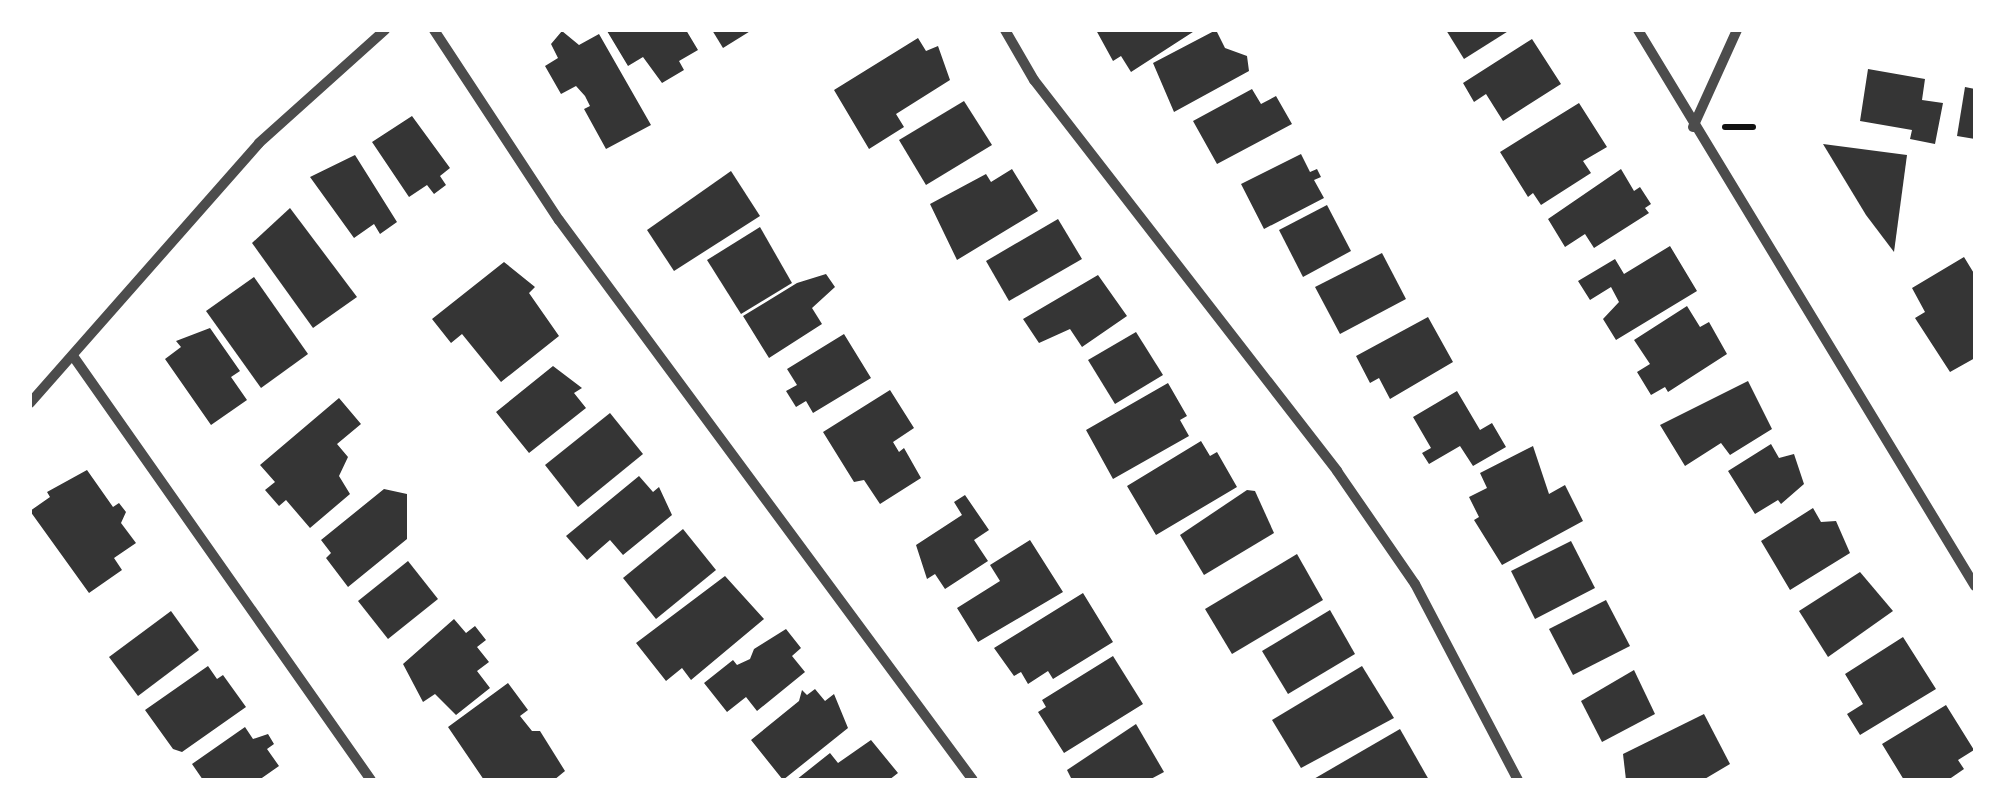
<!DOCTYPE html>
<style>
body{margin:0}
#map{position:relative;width:2005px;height:810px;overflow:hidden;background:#fff;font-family:"Crimson Pro",serif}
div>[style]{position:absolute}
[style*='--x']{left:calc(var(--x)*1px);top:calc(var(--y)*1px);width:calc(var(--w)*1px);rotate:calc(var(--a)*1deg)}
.building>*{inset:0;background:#353535}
.path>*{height:6px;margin:-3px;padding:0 3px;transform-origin:3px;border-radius:3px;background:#111}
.minor>*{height:10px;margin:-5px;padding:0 5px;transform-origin:5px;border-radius:5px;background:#4c4c4c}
span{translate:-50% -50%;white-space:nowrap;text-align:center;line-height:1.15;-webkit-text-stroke:8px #fff;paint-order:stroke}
.frame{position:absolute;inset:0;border:32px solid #fff;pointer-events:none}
</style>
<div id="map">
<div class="building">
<i style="clip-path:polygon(686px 30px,698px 50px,679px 61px,684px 70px,662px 83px,643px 57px,628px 66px,607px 31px)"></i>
<i style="clip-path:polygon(712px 30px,752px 30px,723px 48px)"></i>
<i style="clip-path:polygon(1096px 30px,1196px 30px,1131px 72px,1121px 56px,1113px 61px)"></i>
<i style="clip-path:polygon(1216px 30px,1225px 48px,1247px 56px,1249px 71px,1174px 112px,1153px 63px)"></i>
<i style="clip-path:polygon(1446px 30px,1510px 30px,1464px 59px)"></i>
<i style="clip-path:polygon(562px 31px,579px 45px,599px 34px,651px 125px,606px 149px,584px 109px,590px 106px,585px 96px,576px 86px,561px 94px,545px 66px,558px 58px,551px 44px)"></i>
<i style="clip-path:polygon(918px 38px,926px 51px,938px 46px,950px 80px,896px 114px,904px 127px,869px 149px,834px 90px)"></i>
<i style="clip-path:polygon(1532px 39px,1561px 84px,1503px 121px,1486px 94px,1474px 102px,1463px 83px)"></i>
<i style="clip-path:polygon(1868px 69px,1925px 79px,1922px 100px,1943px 103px,1935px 144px,1910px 139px,1912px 130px,1860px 121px)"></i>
<i style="clip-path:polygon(1965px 87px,1975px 89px,1975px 139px,1957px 136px)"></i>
<i style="clip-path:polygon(1252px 89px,1261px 104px,1276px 96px,1292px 124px,1217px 164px,1193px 121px)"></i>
<i style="clip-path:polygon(964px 101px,992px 145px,926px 185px,899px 140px)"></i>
<i style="clip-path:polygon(1579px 103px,1607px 147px,1583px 161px,1591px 173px,1541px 205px,1533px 193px,1528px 197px,1500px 152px)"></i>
<i style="clip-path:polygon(412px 116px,450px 168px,440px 176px,446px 185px,434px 194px,427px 185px,409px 197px,372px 142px)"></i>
<i style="clip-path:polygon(1823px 144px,1907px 155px,1894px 252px,1866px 215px)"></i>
<i style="clip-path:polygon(1301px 154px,1310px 172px,1317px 169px,1321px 177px,1314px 180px,1324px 198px,1264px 229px,1241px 184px)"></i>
<i style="clip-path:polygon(355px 155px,397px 222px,380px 234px,374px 224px,354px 238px,310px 177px)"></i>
<i style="clip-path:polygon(1012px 169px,1038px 211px,957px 260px,930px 204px,986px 174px,991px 182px)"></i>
<i style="clip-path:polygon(1621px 169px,1634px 191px,1640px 187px,1651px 204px,1645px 208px,1649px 213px,1594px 248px,1585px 234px,1565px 247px,1548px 219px)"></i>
<i style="clip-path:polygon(731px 171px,760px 216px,674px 271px,647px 230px)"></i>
<i style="clip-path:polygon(1327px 205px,1351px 251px,1303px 277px,1279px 230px)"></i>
<i style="clip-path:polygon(290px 208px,357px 297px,313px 328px,252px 243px)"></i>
<i style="clip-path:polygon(1058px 219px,1082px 259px,1009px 301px,986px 261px)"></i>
<i style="clip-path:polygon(760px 227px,792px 283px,741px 314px,707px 260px)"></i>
<i style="clip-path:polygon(1670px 246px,1697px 291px,1616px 340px,1603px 319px,1619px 302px,1611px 287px,1590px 300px,1578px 281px,1615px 259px,1624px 274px)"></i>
<i style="clip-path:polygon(1382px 253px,1406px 299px,1340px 334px,1315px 287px)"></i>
<i style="clip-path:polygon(1964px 257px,1975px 275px,1975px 358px,1950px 372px,1915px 318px,1925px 312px,1912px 288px)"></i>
<i style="clip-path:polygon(504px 262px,535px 287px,529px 293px,559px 336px,501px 382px,462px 334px,451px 343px,432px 319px)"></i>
<i style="clip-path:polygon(826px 274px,835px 287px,812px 308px,822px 324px,769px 358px,743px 316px,797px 283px)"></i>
<i style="clip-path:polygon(1098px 275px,1127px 316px,1082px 347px,1070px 329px,1039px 343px,1023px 319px)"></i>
<i style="clip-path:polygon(254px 277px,308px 354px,261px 388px,206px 311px)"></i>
<i style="clip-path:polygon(1687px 306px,1700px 327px,1709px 322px,1727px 354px,1668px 392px,1665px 387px,1651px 395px,1637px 372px,1650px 364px,1634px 340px)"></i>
<i style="clip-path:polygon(1428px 317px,1453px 362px,1390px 399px,1379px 378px,1370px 383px,1356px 356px)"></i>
<i style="clip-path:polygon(210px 328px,240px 371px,231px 377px,247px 400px,211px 425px,165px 359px,181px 347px,176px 341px)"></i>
<i style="clip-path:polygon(1136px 332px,1163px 375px,1115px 404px,1088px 360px)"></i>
<i style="clip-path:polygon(844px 334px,871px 378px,813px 413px,806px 401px,796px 407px,786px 391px,797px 385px,787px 369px)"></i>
<i style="clip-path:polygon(553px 366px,582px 388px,574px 393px,586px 408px,529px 453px,496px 412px)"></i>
<i style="clip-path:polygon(1748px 381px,1772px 429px,1730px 455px,1721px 443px,1685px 466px,1660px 425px)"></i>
<i style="clip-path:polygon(1168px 383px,1187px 416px,1180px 420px,1189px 436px,1113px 479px,1086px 430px)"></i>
<i style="clip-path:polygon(890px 390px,914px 428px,893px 442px,899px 452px,904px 448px,921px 478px,880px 504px,864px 480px,854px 482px,823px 432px)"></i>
<i style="clip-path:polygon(1457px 391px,1480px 430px,1492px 423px,1506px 447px,1473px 466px,1460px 446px,1429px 464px,1422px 453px,1431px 448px,1413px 417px)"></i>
<i style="clip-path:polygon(339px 398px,361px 424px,337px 444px,348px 457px,339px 476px,350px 494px,310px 528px,286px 500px,279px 506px,265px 490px,275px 482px,260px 465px)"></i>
<i style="clip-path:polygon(610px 413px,643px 454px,578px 507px,545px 465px)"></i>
<i style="clip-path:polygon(1201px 441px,1210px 456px,1217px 452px,1237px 487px,1156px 535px,1127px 486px)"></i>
<i style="clip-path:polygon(1771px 444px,1779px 458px,1794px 454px,1804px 484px,1781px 504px,1778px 500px,1755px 514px,1728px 471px)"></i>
<i style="clip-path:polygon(1533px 446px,1549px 494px,1565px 485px,1583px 521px,1502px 565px,1474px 520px,1479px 517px,1469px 497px,1487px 488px,1480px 473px)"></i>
<i style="clip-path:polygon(87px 470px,113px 507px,119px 503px,126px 512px,121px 523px,136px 543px,114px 558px,122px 570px,89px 593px,30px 511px,50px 497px,47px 492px)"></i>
<i style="clip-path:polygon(639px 476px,653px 492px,659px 487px,672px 515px,623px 555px,610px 540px,587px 560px,566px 536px)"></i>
<i style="clip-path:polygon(384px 489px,407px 494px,407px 539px,348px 587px,326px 558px,331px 553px,321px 540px)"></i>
<i style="clip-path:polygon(1247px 490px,1255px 491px,1274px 533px,1204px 575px,1180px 535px)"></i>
<i style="clip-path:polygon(965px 495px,989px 530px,974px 540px,988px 561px,945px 589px,935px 574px,927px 579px,916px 545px,962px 515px,954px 502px)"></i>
<i style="clip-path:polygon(1813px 508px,1821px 522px,1836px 521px,1850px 553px,1790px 590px,1761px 541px)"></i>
<i style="clip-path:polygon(683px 529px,716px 570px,656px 619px,623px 578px)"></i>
<i style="clip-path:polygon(1030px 540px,1063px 592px,978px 642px,957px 608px,1000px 581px,990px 565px)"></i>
<i style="clip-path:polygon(1571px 541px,1595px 588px,1535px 619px,1511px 571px)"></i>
<i style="clip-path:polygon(1297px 554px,1323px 600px,1232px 654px,1205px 609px)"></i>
<i style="clip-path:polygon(408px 561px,438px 599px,388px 639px,358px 601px)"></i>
<i style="clip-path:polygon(1860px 572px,1893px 611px,1828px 657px,1799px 611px)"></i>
<i style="clip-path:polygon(725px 576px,764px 619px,691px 680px,682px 668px,666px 681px,636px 643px)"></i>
<i style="clip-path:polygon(1083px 593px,1113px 642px,1053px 679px,1048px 671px,1028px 684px,1021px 672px,1014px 676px,994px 648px)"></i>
<i style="clip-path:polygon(1606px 600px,1630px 646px,1573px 675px,1549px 629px)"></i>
<i style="clip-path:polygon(1330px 610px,1355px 654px,1288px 694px,1262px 651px)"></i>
<i style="clip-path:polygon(171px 611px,199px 650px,138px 696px,109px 657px)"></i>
<i style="clip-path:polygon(454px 619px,466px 633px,475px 626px,486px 640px,477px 647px,489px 662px,477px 671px,490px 688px,456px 715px,435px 694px,423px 702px,403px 664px)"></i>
<i style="clip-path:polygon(786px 629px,801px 648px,792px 656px,805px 672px,757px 711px,746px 697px,727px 712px,704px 683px,733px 660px,737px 665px,750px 659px,754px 649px)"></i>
<i style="clip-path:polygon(1903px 637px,1936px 689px,1860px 735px,1847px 714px,1863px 704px,1845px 674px)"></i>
<i style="clip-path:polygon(1113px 656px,1143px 704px,1064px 753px,1038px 712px,1046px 707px,1042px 700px)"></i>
<i style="clip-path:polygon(208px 666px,217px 679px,223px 675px,246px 707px,182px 752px,173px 749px,145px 710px)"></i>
<i style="clip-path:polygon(1362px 666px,1394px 718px,1301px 768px,1272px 720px)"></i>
<i style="clip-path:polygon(1634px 670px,1655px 714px,1602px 742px,1581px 701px)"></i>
<i style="clip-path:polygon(508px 683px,528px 710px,520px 716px,532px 731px,540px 731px,565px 771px,554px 780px,484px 780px,448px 727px)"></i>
<i style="clip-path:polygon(815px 689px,825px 701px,834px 694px,848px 728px,783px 780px,751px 740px,799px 701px,802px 690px,807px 695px)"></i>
<i style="clip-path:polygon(1946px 705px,1974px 750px,1958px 760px,1964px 769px,1948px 780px,1904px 780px,1882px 744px)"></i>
<i style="clip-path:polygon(1704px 714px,1730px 764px,1703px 780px,1626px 780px,1623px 754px)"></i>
<i style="clip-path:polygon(1136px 724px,1164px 772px,1149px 780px,1072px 780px,1067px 770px)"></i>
<i style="clip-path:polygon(245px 727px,253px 739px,268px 734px,274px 744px,267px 749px,279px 766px,259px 780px,203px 780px,192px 764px)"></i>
<i style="clip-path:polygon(1400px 729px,1429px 780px,1312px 780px)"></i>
<i style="clip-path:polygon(871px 740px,898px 773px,889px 780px,796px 780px,830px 753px,838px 763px)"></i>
</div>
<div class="path">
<i style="--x:1725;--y:127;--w:28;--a:0"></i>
</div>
<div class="minor">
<i style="--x:434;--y:30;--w:227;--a:56.7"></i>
<i style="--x:559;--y:220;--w:696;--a:53.53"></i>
<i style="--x:1005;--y:30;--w:58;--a:59.9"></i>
<i style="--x:1034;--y:80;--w:495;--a:52.2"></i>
<i style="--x:1337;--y:471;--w:137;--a:55.4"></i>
<i style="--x:1415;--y:584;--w:221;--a:62.3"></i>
<i style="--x:1638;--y:30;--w:650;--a:58.78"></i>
<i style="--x:1693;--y:127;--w:107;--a:-65.6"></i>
<i style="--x:73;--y:356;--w:518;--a:54.9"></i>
<i style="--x:30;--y:403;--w:346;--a:-48.6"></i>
<i style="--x:259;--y:143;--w:169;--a:-41.9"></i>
</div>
<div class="frame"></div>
</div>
